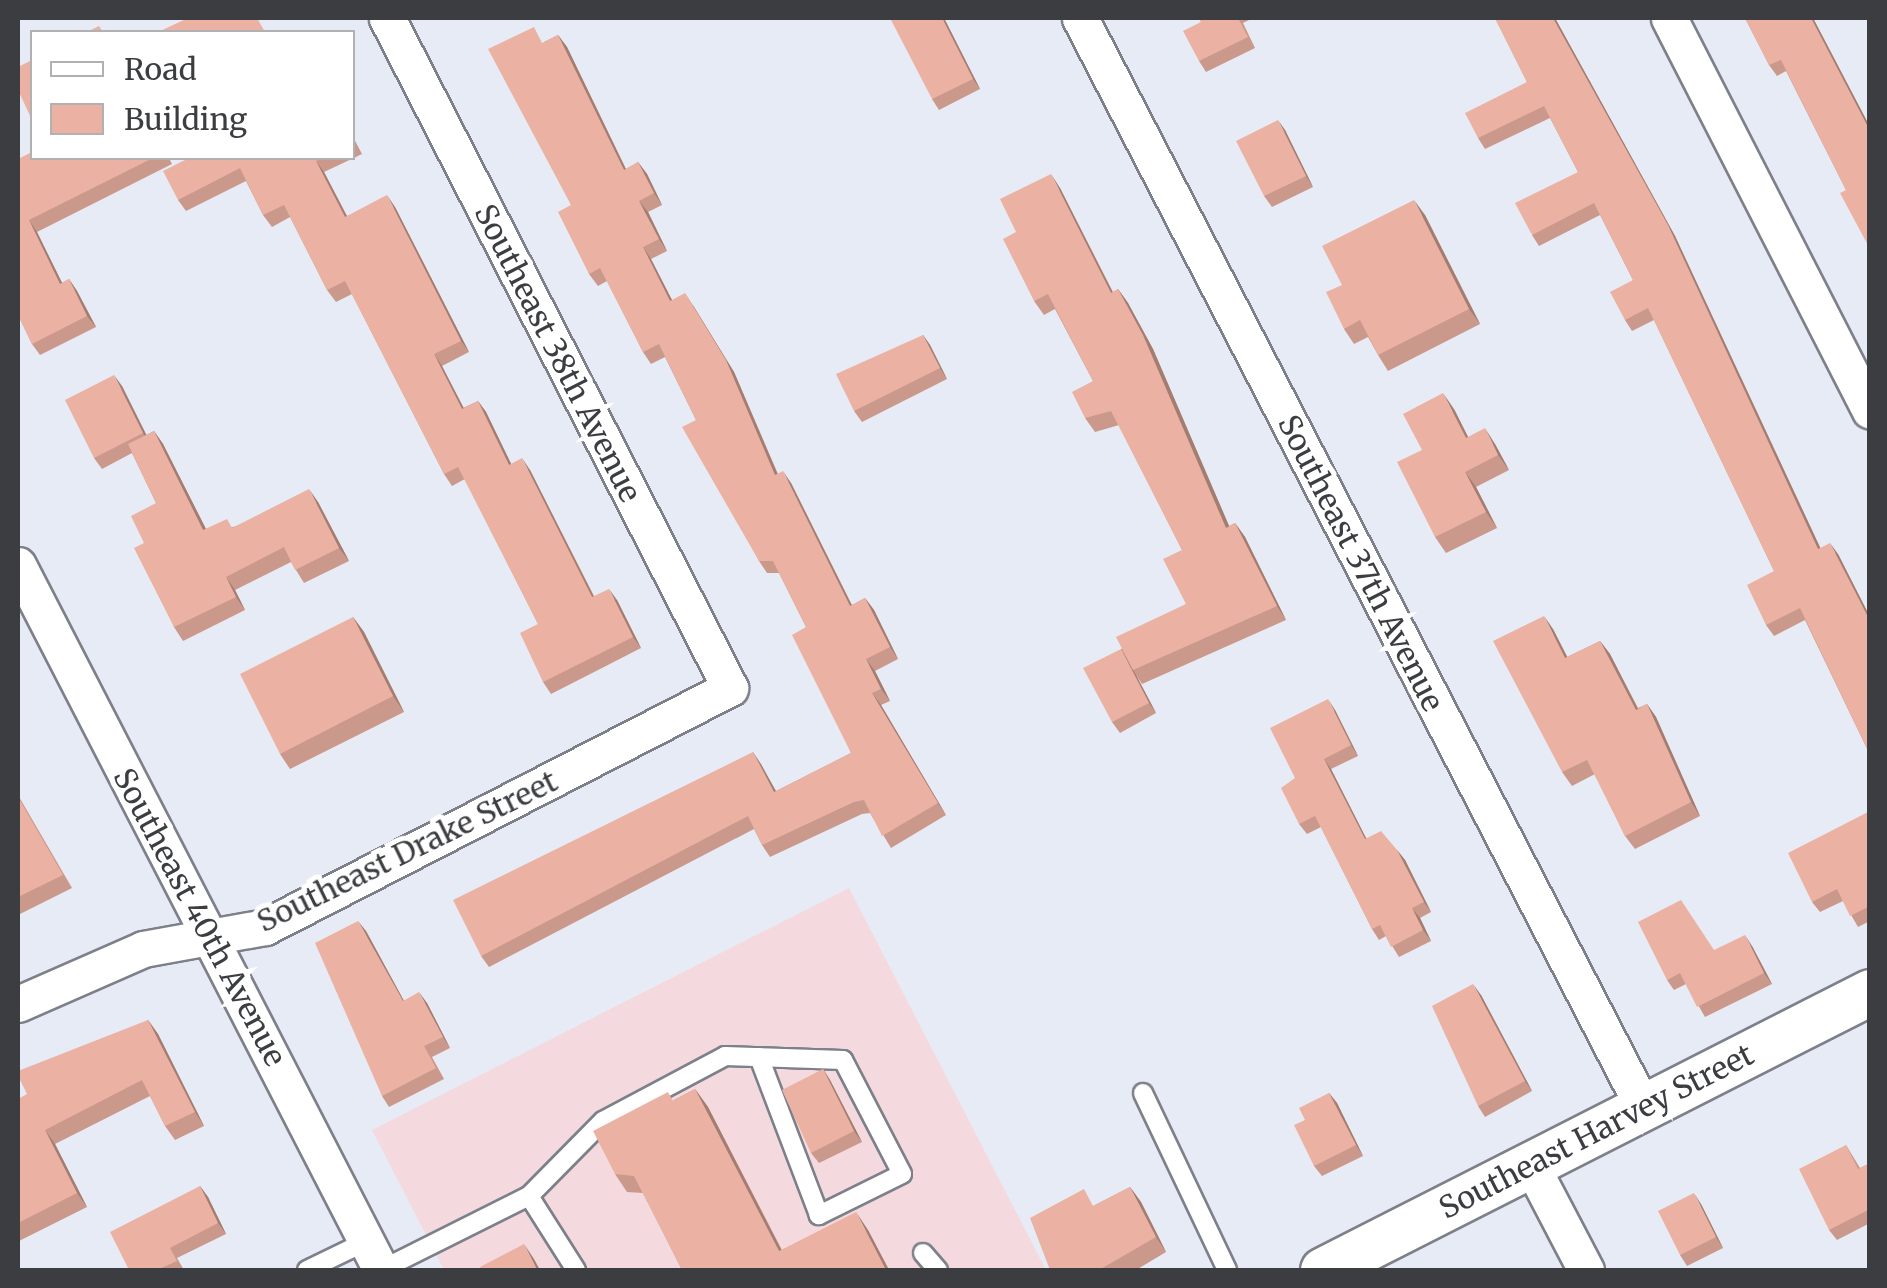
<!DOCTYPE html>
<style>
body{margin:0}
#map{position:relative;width:1887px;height:1288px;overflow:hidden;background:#e7ebf5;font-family:Merriweather,serif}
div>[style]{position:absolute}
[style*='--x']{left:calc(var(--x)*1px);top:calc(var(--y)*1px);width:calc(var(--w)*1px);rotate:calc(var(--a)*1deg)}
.industrial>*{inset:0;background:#f4dade}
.roads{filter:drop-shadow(2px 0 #7d8089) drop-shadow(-2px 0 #7d8089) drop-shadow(0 2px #7d8089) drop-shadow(0 -2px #7d8089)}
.service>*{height:18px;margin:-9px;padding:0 9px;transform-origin:9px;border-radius:9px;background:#fff}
.minor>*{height:35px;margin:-17.5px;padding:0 17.5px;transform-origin:17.5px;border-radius:17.5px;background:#fff}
.tertiary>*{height:45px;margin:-22.5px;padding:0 22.5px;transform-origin:22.5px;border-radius:22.5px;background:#fff}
.wall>*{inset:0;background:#ca998c}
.shaded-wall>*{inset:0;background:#a47d72}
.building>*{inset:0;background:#ebb2a3}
span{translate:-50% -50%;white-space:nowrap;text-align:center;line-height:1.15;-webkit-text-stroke:10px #fff;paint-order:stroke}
.street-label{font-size:30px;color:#3b3d40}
.frame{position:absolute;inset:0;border:20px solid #3b3d40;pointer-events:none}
.legend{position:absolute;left:30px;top:30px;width:325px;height:130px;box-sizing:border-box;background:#fff;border:2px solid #b1b1b3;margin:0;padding:12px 18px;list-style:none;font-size:30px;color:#3b3d40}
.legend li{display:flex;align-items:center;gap:20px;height:50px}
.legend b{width:50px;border:2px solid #b1b1b3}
</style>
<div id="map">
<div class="industrial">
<i style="clip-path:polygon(849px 888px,1046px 1270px,444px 1270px,372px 1130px)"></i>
</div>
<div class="roads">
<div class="service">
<i style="--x:1143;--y:1093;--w:196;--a:64.6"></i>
<i style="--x:529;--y:1196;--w:105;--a:-45.4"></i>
<i style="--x:603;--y:1121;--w:138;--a:-28"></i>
<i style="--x:725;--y:1056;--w:118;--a:1.9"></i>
<i style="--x:843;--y:1060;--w:128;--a:62.6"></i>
<i style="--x:902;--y:1174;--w:93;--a:153.7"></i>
<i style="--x:819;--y:1215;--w:169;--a:-110.8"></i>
<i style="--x:923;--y:1253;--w:23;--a:49"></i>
<i style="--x:307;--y:1270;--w:67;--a:-25.8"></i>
<i style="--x:381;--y:1270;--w:165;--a:-26.6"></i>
<i style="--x:529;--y:1196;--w:88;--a:57.6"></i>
</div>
<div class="minor">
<i style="--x:1080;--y:18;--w:1226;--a:62.66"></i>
<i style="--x:1669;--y:18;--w:441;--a:62.9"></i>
<i style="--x:18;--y:565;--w:793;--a:62.76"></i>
<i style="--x:18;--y:1004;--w:137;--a:-23.7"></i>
<i style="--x:143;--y:949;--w:124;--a:-10.2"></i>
<i style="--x:265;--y:927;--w:523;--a:-27.2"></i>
<i style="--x:730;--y:688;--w:753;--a:-117.11"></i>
<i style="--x:1531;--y:1165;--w:119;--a:62.4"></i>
</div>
<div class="tertiary">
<i style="--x:1323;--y:1270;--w:614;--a:-26.94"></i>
</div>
</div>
<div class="wall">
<i style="clip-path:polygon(944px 18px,980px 89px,939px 110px,932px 99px)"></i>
<i style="clip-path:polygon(1199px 18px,1253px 18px,1243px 23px,1255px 48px,1206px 72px,1199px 61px,1201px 22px)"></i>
<i style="clip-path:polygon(1495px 18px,1555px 18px,1675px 236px,1820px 548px,1838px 554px,1870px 617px,1870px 755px,1805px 620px,1774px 636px,1766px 625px,1774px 571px,1654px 320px,1632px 331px,1625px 320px,1633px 280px,1600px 215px,1539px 246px,1532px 235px,1578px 172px,1550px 118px,1485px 149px,1478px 138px,1527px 82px)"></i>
<i style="clip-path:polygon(1745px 18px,1813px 18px,1870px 127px,1870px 249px,1846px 190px,1786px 71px,1777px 76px,1769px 65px)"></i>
<i style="clip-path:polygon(558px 35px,567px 47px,626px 169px,638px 162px,647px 174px,662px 205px,648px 212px,667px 251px,651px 259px,672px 300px,693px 305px,734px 372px,778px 474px,791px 483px,852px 605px,865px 598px,874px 610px,898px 659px,875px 671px,890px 701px,881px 705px,946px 815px,891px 848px,870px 813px,862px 814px,770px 857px,762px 845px,754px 829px,489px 967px,481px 956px,753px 752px,776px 791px,851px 753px,806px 627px,779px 573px,767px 573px,759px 561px,696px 420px,665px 357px,651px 364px,643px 352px,607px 281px,598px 286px,589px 274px,571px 205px,544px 42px)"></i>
<i style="clip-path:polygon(1285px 130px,1313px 187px,1272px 207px,1264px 196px)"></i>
<i style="clip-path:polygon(352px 135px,362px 154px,324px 172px,347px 216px,395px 207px,469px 352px,442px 366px,463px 408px,478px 401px,486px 412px,511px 464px,530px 470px,594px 596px,617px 600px,641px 648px,551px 694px,543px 682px,538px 624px,465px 479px,452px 486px,444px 474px,352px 294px,336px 302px,327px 290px,290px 217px,272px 227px,263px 215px,246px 181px,186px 211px,178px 200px,189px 158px,352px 158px)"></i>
<i style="clip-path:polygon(32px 158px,169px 158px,172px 164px,37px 232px,62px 283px,69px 279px,77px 291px,96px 327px,40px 355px,32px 344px,18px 315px)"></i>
<i style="clip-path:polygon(1060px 188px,1113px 292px,1118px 289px,1128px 303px,1153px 349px,1229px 526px,1235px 523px,1245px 537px,1286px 620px,1142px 684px,1136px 675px,1156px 713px,1120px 733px,1112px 722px,1121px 649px,1186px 604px,1182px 550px,1119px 425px,1095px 432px,1085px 418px,1093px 381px,1055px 309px,1044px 315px,1034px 301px)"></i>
<i style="clip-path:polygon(1425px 215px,1480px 324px,1388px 371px,1378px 355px,1368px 337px,1354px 344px,1344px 329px,1342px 285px)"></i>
<i style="clip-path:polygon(923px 335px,930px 345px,947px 379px,862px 422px,854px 411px)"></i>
<i style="clip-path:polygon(122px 386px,146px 435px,154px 431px,163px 444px,206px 529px,233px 527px,318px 502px,349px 561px,304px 583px,291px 562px,235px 590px,245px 610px,183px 641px,174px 627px,144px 543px,156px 503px,132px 453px,102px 469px,94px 458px)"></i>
<i style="clip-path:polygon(1454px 409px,1468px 437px,1495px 444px,1509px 470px,1476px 487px,1497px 528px,1446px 553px,1435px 537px,1422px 450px)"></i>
<i style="clip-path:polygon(353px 617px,364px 632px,404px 712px,290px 769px,280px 754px)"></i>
<i style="clip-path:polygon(1553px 629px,1567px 657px,1600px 641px,1610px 654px,1638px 708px,1647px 704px,1656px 717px,1700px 816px,1635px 849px,1625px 836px,1595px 774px,1572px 786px,1562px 772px)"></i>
<i style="clip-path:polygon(1335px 710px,1358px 756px,1331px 769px,1366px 838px,1397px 850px,1405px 860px,1431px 912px,1420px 918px,1431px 941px,1399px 957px,1386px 936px,1379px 940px,1372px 929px,1321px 827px,1307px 834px,1299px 824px,1295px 778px)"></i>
<i style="clip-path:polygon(18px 795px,72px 888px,18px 915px)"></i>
<i style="clip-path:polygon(1870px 811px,1870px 921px,1858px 927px,1843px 901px,1820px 912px,1812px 902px)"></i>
<i style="clip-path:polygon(366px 931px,404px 1001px,427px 1003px,450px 1048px,432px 1057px,444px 1079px,389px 1107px,382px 1096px)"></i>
<i style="clip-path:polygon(1752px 946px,1772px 984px,1705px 1017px,1686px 984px,1674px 990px,1667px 980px,1715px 950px)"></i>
<i style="clip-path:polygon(1481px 995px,1532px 1091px,1485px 1117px,1478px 1106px)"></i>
<i style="clip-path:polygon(148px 1020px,158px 1034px,204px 1126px,175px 1140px,165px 1126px,150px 1096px,55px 1144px,87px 1207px,19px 1241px,18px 1239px,18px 1161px,20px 1160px,27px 1094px)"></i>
<i style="clip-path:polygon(823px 1069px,830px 1080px,862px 1142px,819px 1163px,811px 1153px)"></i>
<i style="clip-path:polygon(695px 1089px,708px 1107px,782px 1250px,868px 1230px,889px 1270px,682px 1270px,643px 1193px,627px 1192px,615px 1174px,674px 1100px)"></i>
<i style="clip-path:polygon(1329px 1093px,1337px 1103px,1363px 1156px,1322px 1176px,1314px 1166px,1305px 1120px)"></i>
<i style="clip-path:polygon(1846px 1145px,1860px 1168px,1870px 1163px,1870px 1223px,1837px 1240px,1829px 1230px)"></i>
<i style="clip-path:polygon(200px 1186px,208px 1197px,226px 1234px,177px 1258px,184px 1270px,129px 1270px)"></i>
<i style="clip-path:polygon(1130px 1187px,1141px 1202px,1166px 1252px,1136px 1270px,1050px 1270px,1095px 1205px)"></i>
<i style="clip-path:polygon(1701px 1204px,1723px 1248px,1687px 1266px,1680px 1255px)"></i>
</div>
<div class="shaded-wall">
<i style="clip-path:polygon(942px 18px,944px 18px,980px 89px,973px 79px)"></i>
<i style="clip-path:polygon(1553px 18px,1555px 18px,1675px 236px,1826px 560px,1818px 549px)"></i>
<i style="clip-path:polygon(1811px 18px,1813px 18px,1870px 127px,1870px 131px)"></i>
<i style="clip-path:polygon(558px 35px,567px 47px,632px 182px,624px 170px)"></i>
<i style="clip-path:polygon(1278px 120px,1285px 130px,1313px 187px,1306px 176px)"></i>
<i style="clip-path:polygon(316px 161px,324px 172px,353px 228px,345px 217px)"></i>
<i style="clip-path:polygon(638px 162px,647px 174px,662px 205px,654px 193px)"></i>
<i style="clip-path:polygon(1051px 174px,1060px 188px,1120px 307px,1111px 293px)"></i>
<i style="clip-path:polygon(387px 195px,395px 207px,469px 352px,461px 341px)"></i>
<i style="clip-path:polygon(1414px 200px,1425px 215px,1480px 324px,1469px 309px)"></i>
<i style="clip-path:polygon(639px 201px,648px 212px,667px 251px,659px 239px)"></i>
<i style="clip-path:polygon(29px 220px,37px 232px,68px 295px,60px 284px)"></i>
<i style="clip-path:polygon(643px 247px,651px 259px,678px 312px,670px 301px)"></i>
<i style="clip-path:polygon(69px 279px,77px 291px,96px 327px,87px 316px)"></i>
<i style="clip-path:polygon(1118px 289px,1128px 303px,1153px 349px,1236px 542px,1226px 528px)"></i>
<i style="clip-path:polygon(685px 293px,734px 372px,783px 487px,775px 475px)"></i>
<i style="clip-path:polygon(923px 335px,930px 345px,947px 379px,940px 368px)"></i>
<i style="clip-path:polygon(434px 354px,442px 366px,470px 420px,462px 409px)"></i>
<i style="clip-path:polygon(114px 375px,122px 386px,151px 444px,143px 433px)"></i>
<i style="clip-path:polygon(1443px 393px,1454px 409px,1476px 453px,1466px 438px)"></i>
<i style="clip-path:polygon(478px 401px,486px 412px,517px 476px,509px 465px)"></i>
<i style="clip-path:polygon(1485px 428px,1495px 444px,1509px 470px,1498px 455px)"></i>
<i style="clip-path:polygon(154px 431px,163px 444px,213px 543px,203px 530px)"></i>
<i style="clip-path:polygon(522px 458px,530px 470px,600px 609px,592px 597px)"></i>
<i style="clip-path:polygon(783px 471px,791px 483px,858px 618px,850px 606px)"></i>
<i style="clip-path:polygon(1465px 472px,1476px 487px,1497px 528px,1486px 512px)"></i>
<i style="clip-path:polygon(309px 489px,318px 502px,349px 561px,339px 548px)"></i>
<i style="clip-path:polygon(1235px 523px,1245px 537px,1286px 620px,1277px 606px)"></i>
<i style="clip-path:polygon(1830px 543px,1838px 554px,1870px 617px,1870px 621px)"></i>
<i style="clip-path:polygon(226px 577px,235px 590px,245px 610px,236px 597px)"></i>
<i style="clip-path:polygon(609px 589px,617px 600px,641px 648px,633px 637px)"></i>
<i style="clip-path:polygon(865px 598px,874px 610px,898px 659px,890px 647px)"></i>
<i style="clip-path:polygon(1544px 616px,1553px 629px,1575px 672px,1565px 658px)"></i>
<i style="clip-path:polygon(353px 617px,364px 632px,404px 712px,393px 696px)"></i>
<i style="clip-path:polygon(1600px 641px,1610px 654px,1645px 723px,1636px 710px)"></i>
<i style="clip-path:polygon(1121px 649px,1136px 675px,1156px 713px,1149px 703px)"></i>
<i style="clip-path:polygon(866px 659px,875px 671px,890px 701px,881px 689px)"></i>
<i style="clip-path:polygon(872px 693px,881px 705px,946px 815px,938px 803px)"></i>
<i style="clip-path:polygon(1328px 699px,1335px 710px,1358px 756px,1351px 745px)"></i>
<i style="clip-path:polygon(1647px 704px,1656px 717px,1700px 816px,1691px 802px)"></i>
<i style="clip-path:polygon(753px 752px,761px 764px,783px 804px,774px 792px)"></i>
<i style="clip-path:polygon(1324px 759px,1331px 769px,1372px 850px,1365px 839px)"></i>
<i style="clip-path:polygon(1397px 850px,1405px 860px,1431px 912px,1424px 902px)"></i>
<i style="clip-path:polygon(1412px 908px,1420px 918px,1431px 941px,1423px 930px)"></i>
<i style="clip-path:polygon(358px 921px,366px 931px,410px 1012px,403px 1001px)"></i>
<i style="clip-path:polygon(1745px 935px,1752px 946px,1772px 984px,1764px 973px)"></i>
<i style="clip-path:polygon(1473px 984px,1481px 995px,1532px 1091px,1525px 1081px)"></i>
<i style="clip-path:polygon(419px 992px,427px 1003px,450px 1048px,443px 1037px)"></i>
<i style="clip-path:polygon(148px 1020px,158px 1034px,204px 1126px,195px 1112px)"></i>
<i style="clip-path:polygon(823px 1069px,830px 1080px,862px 1142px,854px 1131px)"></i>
<i style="clip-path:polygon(695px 1089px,708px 1107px,791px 1269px,779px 1251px)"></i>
<i style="clip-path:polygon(1329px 1093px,1337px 1103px,1363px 1156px,1356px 1145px)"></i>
<i style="clip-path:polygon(45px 1130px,55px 1144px,87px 1207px,77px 1193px)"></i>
<i style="clip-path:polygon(200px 1186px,208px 1197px,226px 1234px,218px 1223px)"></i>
<i style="clip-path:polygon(1130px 1187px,1141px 1202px,1166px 1252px,1156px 1237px)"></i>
<i style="clip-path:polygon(1694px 1193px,1701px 1204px,1723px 1248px,1716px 1237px)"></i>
<i style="clip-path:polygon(856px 1212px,868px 1230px,889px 1270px,886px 1270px)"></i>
<i style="clip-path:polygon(524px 1244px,534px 1259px,540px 1270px,537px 1270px)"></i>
</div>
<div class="building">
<i style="clip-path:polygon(188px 18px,257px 18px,265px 32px,158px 32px)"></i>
<i style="clip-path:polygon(890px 18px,942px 18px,973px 79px,932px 99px)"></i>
<i style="clip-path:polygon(1199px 18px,1238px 18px,1248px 37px,1199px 61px,1183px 31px,1201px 22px)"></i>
<i style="clip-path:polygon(1495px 18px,1553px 18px,1668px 225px,1818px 549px,1830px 543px,1870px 621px,1870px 755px,1800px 608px,1766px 625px,1747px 585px,1774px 571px,1648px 308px,1625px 320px,1610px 292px,1633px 280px,1594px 203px,1532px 235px,1515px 203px,1578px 172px,1544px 106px,1478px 138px,1465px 113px,1527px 82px)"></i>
<i style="clip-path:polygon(1745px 18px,1811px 18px,1870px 131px,1870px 249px,1840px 193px,1846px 190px,1781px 60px,1769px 65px)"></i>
<i style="clip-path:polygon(99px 26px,103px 32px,87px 32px)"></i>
<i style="clip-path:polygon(534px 27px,542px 43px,558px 35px,624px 170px,638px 162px,654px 193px,639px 201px,659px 239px,643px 247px,670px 301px,685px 293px,726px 360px,775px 475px,783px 471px,850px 606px,865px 598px,890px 647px,866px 659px,881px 689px,872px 693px,938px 803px,882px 836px,864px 800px,854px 802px,762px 845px,748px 816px,481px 956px,453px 900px,753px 752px,774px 792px,851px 753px,792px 635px,806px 627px,773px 561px,759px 561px,682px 427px,696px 420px,659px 344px,643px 352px,600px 268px,589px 274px,558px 212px,571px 205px,488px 49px)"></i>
<i style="clip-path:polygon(32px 60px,32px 120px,18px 90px,18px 67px)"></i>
<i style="clip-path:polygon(1278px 120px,1306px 176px,1264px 196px,1236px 141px)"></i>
<i style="clip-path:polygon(32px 152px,32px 158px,153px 158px,29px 220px,60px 284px,69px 279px,87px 316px,32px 344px,18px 315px,18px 159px)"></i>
<i style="clip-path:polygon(189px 158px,323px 158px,316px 161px,345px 217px,387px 195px,461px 341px,434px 354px,462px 409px,478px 401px,509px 465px,522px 458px,592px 597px,609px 589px,633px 637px,543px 682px,520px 633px,538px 624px,458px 467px,444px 474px,345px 281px,327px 290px,284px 205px,263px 215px,240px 168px,178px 200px,163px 171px)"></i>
<i style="clip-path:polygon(1051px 174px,1111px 293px,1118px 289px,1143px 335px,1226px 528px,1235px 523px,1277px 606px,1133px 670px,1116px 637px,1186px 604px,1163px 559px,1182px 550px,1111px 411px,1085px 418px,1072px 392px,1093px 381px,1048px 294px,1034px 301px,1003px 239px,1016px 232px,1000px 199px)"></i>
<i style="clip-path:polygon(1414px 200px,1469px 309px,1378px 355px,1360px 320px,1344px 329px,1326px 292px,1342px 285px,1322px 246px)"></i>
<i style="clip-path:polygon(923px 335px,940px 368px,854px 411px,836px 374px)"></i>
<i style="clip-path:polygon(114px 375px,143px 433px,94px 458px,65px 400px)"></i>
<i style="clip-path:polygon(1443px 393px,1466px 438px,1485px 428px,1498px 455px,1465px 472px,1486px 512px,1435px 537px,1397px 462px,1422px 450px,1403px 414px)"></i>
<i style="clip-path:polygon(154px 431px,203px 530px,227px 519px,232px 528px,309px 489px,339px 548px,295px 570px,284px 547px,226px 577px,236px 597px,174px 627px,134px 548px,144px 543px,131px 516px,156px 503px,128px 444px)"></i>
<i style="clip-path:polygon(1544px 616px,1565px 658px,1600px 641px,1636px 710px,1647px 704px,1691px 802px,1625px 836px,1587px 760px,1562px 772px,1493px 641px)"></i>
<i style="clip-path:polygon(353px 617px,393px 696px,280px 754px,240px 674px)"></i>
<i style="clip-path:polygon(1121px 649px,1149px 703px,1112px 722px,1083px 668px)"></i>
<i style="clip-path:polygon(1328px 699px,1351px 745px,1324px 759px,1365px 839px,1381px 831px,1397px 850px,1424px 902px,1412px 908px,1423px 930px,1391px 947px,1380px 925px,1372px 929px,1315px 816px,1299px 824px,1281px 788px,1295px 778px,1270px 728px)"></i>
<i style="clip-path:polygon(18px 797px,63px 875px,18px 897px)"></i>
<i style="clip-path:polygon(1870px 811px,1870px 906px,1850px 916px,1837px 889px,1812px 902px,1788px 853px)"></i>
<i style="clip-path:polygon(1681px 900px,1714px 950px,1745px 935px,1764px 973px,1697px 1007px,1680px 973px,1667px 980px,1638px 922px)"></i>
<i style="clip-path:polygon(358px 921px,403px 1001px,419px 992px,443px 1037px,424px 1046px,436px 1068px,382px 1096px,315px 943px)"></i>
<i style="clip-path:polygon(1473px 984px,1525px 1081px,1478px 1106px,1432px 1006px)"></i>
<i style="clip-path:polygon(148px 1020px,195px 1112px,165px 1126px,142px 1080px,45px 1130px,77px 1193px,18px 1223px,18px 1161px,20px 1160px,18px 1155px,18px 1099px,27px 1094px,18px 1076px,18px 1071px)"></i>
<i style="clip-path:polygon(823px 1069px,854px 1131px,811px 1153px,782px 1090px)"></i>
<i style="clip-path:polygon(695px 1089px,779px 1251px,856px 1212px,886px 1270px,682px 1270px,634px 1176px,615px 1174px,593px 1131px,668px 1092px,673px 1101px)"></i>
<i style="clip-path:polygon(1329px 1093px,1356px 1145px,1314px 1166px,1294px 1125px,1305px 1120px,1299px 1108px)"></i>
<i style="clip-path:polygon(1846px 1145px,1858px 1169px,1870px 1163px,1870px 1209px,1829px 1230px,1799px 1169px)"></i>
<i style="clip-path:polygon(200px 1186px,218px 1223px,170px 1248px,177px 1261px,157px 1270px,129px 1270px,110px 1232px)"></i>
<i style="clip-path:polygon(1130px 1187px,1156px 1237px,1099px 1270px,1050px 1270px,1030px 1218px,1084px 1189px,1093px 1206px)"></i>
<i style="clip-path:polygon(1694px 1193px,1716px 1237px,1680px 1255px,1658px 1211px)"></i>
<i style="clip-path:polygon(524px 1244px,537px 1270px,481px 1270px,480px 1267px)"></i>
</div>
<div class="street-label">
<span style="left:558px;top:353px;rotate:63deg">Southeast 38th Avenue</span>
<span style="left:1361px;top:563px;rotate:63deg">Southeast 37th Avenue</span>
<span style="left:407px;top:851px;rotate:-26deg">Southeast Drake Street</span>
<span style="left:200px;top:917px;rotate:62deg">Southeast 40th Avenue</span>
<span style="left:1596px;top:1131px;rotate:-27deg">Southeast Harvey Street</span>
</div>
<div class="frame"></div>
<ul class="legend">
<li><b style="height:12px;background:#fff"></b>Road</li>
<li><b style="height:28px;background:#ebb2a3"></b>Building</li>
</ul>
</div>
